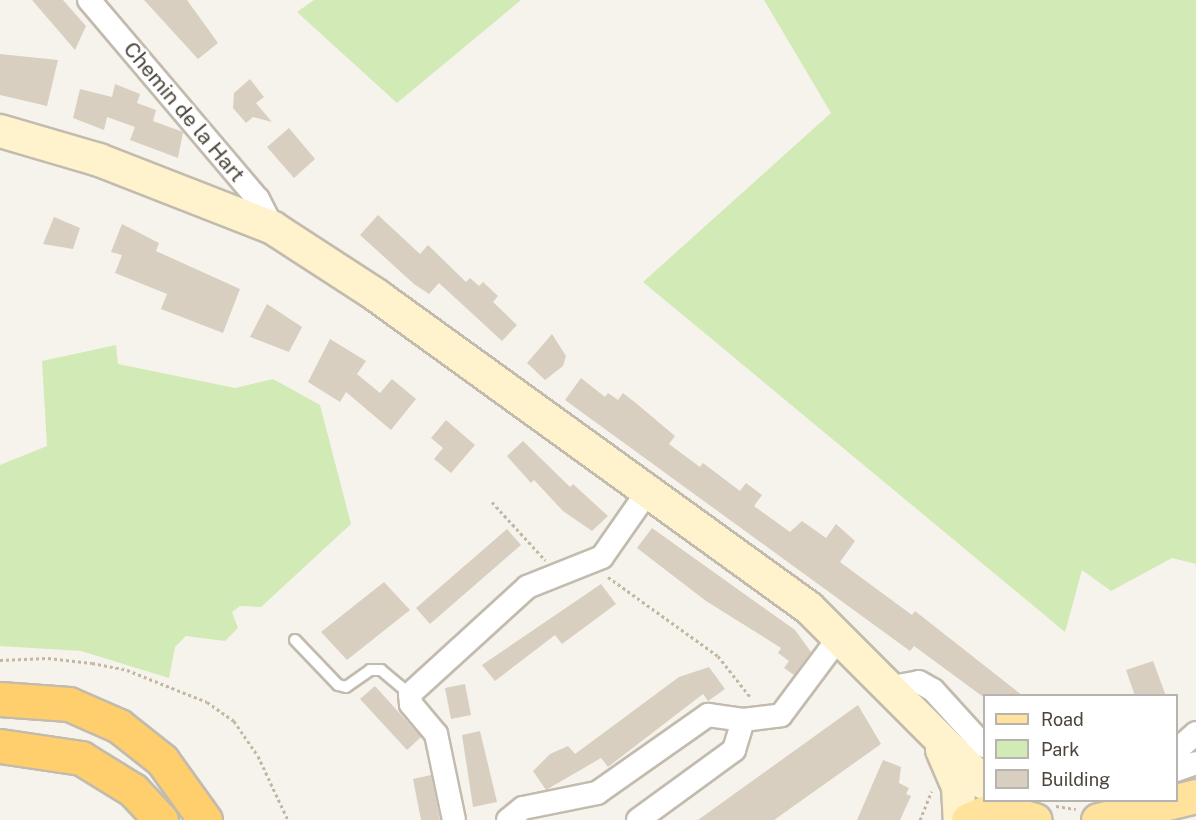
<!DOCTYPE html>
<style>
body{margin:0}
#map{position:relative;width:1196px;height:820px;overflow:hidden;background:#f6f3ec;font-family:"Public Sans",sans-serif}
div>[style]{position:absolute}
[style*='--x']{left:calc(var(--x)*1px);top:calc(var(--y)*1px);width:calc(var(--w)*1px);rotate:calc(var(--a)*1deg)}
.green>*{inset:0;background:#d2eab5}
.building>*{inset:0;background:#d8cfc1}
.path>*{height:3px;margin-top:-1.5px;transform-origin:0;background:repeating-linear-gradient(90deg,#c4b79f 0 3px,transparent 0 6px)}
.roads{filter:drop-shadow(2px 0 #c2bbae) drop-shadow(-2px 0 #c2bbae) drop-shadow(0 2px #c2bbae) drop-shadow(0 -2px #c2bbae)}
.lane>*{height:10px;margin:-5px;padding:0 5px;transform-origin:5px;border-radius:5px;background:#fff}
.street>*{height:22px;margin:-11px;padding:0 11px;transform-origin:11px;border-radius:11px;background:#fff}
.secondary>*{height:32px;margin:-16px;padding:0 16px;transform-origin:16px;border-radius:16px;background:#fff3cd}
.primary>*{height:33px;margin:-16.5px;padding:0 16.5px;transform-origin:16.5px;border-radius:16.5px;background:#ffe39c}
.highway>*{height:33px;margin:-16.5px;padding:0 16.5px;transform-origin:16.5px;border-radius:16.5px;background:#ffcf6e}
span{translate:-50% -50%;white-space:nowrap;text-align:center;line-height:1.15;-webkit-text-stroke:4.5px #fff;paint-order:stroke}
.street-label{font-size:21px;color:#4b4439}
.legend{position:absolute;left:983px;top:694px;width:195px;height:108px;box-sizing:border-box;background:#fff;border:2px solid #b7b4b0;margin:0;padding:8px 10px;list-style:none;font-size:18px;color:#4b4439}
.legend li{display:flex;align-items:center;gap:12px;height:30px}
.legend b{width:30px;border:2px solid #b7b4b0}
</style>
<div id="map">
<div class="green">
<i style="clip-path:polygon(314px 0,521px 0,397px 103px,297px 12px)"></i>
<i style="clip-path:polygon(764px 0,1196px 0,1196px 564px,1172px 558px,1111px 591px,1082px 570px,1065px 632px,643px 282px,831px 113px)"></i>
<i style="clip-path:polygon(116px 345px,118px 364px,235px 388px,273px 379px,320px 405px,351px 524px,261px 607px,240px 606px,232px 612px,238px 628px,225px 641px,186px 636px,175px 647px,169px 678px,81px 651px,0 646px,0 465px,47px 446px,42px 361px)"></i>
</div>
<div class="building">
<i style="clip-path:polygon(32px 0,63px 0,86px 26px,75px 50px)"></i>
<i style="clip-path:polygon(144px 0,187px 0,218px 43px,198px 59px)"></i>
<i style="clip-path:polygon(0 54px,58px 60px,47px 106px,0 95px)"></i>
<i style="clip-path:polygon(250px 79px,264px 97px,256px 103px,272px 122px,253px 117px,246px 123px,233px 108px,234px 93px)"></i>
<i style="clip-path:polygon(115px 84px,140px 94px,137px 103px,156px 110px,153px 121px,183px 132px,178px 158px,130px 140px,135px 127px,107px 117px,104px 130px,73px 118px,80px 89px,112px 97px)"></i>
<i style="clip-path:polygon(289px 128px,315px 159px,294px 178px,267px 147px)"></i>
<i style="clip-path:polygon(378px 215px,420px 254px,428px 245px,466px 282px,470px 278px,479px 286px,483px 282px,498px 296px,493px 302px,517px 325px,502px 341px,439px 283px,429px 294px,414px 284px,360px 235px)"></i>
<i style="clip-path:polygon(54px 217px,80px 228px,73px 249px,43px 244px)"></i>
<i style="clip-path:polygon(122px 224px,159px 243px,156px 251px,240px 289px,223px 333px,161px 309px,167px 294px,115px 273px,122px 255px,111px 252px)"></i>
<i style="clip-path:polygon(267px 304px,302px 327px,289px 352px,250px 337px)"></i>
<i style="clip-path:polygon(552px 334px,566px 356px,563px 366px,545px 380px,527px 363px)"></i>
<i style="clip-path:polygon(330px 339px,366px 361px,357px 374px,380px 393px,392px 379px,416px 399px,391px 430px,346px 392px,340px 402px,308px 382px)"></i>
<i style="clip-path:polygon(581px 378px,605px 397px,608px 393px,618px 400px,623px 393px,637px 404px,675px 436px,669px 444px,700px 467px,703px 463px,740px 491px,746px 483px,762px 495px,754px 506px,790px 532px,802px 521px,826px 538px,836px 524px,855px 541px,840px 562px,912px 615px,915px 611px,1023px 696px,982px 696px,914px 646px,910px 651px,565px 400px)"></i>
<i style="clip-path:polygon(446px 420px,475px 445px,451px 473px,434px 459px,443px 448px,431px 438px)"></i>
<i style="clip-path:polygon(523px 441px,570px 487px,573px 484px,608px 516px,592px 531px,563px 511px,534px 480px,531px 483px,507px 456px)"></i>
<i style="clip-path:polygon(652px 528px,795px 630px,811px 652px,794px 675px,784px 668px,789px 661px,778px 653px,781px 648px,706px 601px,637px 548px)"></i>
<i style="clip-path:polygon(507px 529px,521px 545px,430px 624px,416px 608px)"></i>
<i style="clip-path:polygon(384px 582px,410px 610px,347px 660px,321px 632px)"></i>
<i style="clip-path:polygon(601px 584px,616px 604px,562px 644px,555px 635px,495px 681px,482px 665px)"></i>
<i style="clip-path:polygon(1153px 661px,1166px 696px,1135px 696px,1126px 670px)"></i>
<i style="clip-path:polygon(709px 667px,725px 689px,708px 701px,703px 694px,608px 767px,601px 758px,546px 790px,533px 771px,550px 754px,568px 746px,575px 754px,679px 677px)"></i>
<i style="clip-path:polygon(465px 684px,471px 715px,451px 719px,445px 688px)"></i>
<i style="clip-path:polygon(375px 686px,421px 737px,407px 750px,360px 699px)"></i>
<i style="clip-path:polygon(858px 705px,881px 744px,774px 820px,698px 820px)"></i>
<i style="clip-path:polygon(480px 731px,497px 802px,473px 807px,462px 735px)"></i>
<i style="clip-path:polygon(883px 760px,901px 767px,899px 783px,909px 788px,906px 794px,911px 796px,900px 820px,857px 820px)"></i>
<i style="clip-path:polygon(431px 775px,440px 820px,421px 820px,413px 779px)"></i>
</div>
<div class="path">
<i style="--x:492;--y:502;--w:79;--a:47.6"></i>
<i style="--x:608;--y:577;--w:135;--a:35.7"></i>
<i style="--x:718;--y:656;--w:53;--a:51.8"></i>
<i style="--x:0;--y:660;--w:48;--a:-2.4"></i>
<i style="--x:48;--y:658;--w:44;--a:6.5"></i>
<i style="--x:92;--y:663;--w:36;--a:11"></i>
<i style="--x:127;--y:670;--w:86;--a:21.8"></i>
<i style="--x:207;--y:702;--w:33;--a:35"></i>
<i style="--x:234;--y:721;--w:42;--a:55.6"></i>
<i style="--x:258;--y:756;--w:71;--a:64.9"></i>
<i style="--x:1056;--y:806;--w:20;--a:9"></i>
<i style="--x:920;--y:820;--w:31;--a:-68"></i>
</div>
<div class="roads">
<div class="lane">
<i style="--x:295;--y:640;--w:62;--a:46.3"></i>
<i style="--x:338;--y:685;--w:8;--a:14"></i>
<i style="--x:346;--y:687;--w:29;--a:-35"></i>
<i style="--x:370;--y:670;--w:11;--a:0"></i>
<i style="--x:381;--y:670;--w:38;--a:40"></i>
</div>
<div class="street">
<i style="--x:89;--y:0;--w:261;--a:49.7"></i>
<i style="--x:258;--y:199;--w:33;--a:63"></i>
<i style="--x:892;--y:687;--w:27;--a:-10"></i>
<i style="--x:919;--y:682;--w:16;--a:30"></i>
<i style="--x:933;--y:690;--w:76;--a:47.7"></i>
<i style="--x:1176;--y:751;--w:27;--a:-42"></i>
<i style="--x:1176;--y:770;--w:21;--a:-19"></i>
<i style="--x:454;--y:820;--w:88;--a:-101.8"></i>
<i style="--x:436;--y:734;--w:39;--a:-130"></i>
<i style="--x:411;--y:704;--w:10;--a:-96"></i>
<i style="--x:410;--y:694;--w:159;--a:-42.4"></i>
<i style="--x:527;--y:587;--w:81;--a:-21.8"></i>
<i style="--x:602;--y:557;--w:80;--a:-55.1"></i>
<i style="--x:508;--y:820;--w:19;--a:-39"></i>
<i style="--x:523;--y:808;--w:76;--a:-11.5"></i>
<i style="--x:597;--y:793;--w:136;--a:-35.1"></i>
<i style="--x:708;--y:715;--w:35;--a:8"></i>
<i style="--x:743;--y:720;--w:38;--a:-7"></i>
<i style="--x:781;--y:715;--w:99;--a:-53.2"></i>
<i style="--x:638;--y:820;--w:119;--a:-36.1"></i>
<i style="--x:734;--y:750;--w:31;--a:-73"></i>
</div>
<div class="secondary">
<i style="--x:0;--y:131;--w:103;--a:16.3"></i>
<i style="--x:99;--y:160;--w:187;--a:21.3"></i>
<i style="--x:273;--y:228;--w:123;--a:33"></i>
<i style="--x:376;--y:295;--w:534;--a:35.86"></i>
<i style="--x:809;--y:608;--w:247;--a:45"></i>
<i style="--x:942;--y:750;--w:40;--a:66.6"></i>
<i style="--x:958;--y:787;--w:33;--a:87"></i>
</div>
<div class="primary">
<i style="--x:968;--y:820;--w:28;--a:-23"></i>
<i style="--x:994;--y:809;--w:42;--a:15"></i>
<i style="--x:1098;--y:820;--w:101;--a:-13.8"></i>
</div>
<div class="highway">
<i style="--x:0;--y:699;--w:69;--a:4.1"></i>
<i style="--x:69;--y:704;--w:55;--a:23.7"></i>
<i style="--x:119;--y:726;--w:55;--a:38.3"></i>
<i style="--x:162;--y:760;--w:74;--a:54.4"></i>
<i style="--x:0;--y:746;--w:82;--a:8.4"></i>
<i style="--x:81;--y:758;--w:61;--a:31.6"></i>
<i style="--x:133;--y:790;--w:41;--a:47"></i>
</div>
</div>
<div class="street-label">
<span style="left:184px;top:112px;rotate:50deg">Chemin de la Hart</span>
</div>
<ul class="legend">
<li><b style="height:8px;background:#ffe39c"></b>Road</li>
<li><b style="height:16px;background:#d2eab5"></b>Park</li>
<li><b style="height:16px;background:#d8cfc1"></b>Building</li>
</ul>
</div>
